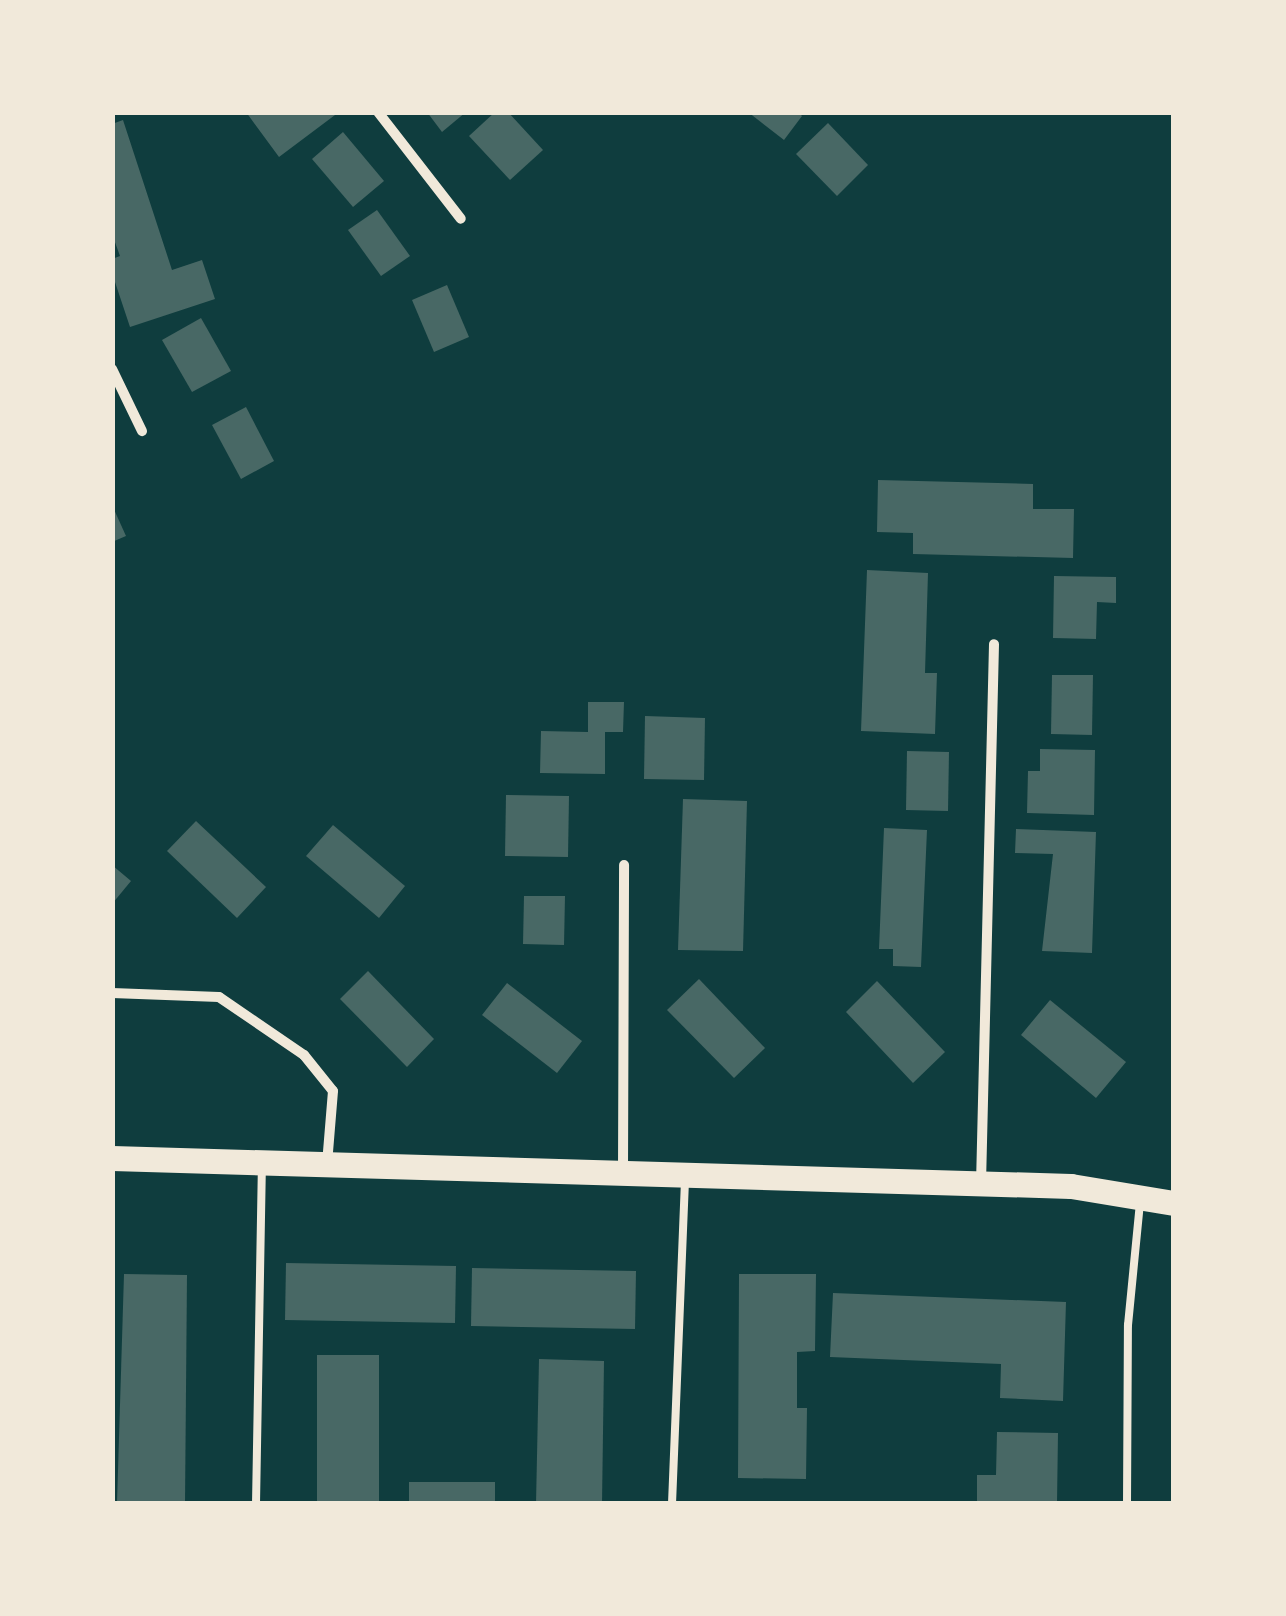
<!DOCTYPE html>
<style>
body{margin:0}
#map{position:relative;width:1286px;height:1616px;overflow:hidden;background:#0f3d3e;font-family:"Libre Baskerville",serif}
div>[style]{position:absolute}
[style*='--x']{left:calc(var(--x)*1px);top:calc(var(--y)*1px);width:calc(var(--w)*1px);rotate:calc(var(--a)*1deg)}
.building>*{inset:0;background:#486865}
.service>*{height:8px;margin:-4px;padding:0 4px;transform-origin:4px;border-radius:4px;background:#f1e9da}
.minor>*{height:10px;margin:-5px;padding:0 5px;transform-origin:5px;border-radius:5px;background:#f1e9da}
.primary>*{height:25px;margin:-12.5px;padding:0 12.5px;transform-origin:12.5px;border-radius:12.5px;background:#f1e9da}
span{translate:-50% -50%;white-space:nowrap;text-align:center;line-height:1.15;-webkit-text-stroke:9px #f1e9da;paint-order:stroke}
.frame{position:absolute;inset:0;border:115px solid #f1e9da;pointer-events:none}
</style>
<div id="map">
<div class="building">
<i style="clip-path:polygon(246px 112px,300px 115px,339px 112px,279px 157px)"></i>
<i style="clip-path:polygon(427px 112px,466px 112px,442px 132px)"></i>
<i style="clip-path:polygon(495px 112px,508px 112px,543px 150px,510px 180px,469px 136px)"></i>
<i style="clip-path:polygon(748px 112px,798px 112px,802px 116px,784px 140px)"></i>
<i style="clip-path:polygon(123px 120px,172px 270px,202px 260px,215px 299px,130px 327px,112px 273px,112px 259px,120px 256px,112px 234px,112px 124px)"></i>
<i style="clip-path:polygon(828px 123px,868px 165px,837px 196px,796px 154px)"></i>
<i style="clip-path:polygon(343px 132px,384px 181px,353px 207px,312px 159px)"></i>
<i style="clip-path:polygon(377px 210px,410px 256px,381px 276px,348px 230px)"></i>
<i style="clip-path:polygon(447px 285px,469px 337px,434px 352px,412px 300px)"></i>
<i style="clip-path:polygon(201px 318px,231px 371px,192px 392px,162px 340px)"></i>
<i style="clip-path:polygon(246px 407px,274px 461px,241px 479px,212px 425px)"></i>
<i style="clip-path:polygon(878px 480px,1033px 484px,1033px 509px,1074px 509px,1073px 558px,913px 554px,913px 533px,877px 532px)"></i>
<i style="clip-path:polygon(112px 505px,126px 536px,112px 542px)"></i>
<i style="clip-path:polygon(867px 570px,928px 573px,925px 673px,937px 673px,935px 734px,861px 731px)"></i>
<i style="clip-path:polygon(1054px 576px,1116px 577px,1116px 603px,1097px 602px,1096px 639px,1053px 638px)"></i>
<i style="clip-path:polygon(1052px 675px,1093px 675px,1092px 735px,1051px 734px)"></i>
<i style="clip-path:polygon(588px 702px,624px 702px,623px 732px,605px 732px,605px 774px,540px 773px,541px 731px,588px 732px)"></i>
<i style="clip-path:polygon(645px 716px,705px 718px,704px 780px,644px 779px)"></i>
<i style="clip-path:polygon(1040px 749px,1095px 750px,1094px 815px,1027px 813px,1028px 771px,1040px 771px)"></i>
<i style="clip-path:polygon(907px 751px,949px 752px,948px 811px,906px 810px)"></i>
<i style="clip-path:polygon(506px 795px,569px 796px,568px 857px,505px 856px)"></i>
<i style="clip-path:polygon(683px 799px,747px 801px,743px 951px,678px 950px)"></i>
<i style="clip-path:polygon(196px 821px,266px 887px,237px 918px,167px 851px)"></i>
<i style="clip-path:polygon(333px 825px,405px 886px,379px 918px,306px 856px)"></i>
<i style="clip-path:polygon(884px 828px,927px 830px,921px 967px,893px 966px,893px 949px,879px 949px)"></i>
<i style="clip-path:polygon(1016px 829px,1096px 832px,1092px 953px,1042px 951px,1053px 854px,1015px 853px)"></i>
<i style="clip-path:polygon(112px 865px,131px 881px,112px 904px)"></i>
<i style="clip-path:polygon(524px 896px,565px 896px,564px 945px,523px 944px)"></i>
<i style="clip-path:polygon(368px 971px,434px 1039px,407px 1067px,340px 999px)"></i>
<i style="clip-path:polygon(699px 979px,765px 1048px,734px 1078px,667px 1010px)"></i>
<i style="clip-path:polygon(877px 981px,945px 1052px,913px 1083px,846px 1012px)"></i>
<i style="clip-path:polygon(507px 983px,582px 1041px,557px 1073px,482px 1015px)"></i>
<i style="clip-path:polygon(1050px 1000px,1126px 1062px,1096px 1098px,1021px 1035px)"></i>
<i style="clip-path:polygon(286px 1263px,456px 1266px,455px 1323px,285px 1320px)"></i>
<i style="clip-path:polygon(472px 1268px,636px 1271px,635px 1329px,471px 1326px)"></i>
<i style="clip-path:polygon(124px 1274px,187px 1275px,185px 1503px,117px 1503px)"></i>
<i style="clip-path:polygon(739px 1274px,816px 1274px,815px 1351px,797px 1352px,797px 1408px,807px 1408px,806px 1479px,738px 1478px)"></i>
<i style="clip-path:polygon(833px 1293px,1066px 1302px,1063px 1401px,1000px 1398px,1001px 1364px,830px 1357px)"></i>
<i style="clip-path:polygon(317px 1355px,379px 1355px,379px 1504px,317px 1504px)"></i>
<i style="clip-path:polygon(539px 1359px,604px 1361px,602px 1504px,536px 1504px)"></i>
<i style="clip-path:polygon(997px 1432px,1058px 1433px,1057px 1504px,977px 1502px,977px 1475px,996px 1475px)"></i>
<i style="clip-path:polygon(409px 1482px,495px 1482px,495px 1504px,409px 1504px)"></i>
</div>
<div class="service">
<i style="--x:256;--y:1504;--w:336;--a:-89"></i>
<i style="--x:672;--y:1504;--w:326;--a:-87.7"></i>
<i style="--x:1127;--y:1504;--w:179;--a:-89.7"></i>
<i style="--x:1128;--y:1325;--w:124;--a:-84.4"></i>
</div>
<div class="minor">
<i style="--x:378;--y:112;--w:135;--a:52.2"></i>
<i style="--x:112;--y:369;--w:69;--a:64.2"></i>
<i style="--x:112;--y:993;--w:107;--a:2.1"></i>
<i style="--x:219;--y:997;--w:103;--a:34.3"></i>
<i style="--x:304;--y:1055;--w:46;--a:51.1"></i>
<i style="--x:333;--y:1091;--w:73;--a:94.7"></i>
<i style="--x:623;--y:1171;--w:306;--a:-89.8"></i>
<i style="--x:981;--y:1184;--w:540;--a:-88.62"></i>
</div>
<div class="primary">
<i style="--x:112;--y:1158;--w:959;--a:1.67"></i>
<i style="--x:1071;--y:1186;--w:104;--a:9.4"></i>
</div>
<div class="frame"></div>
</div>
